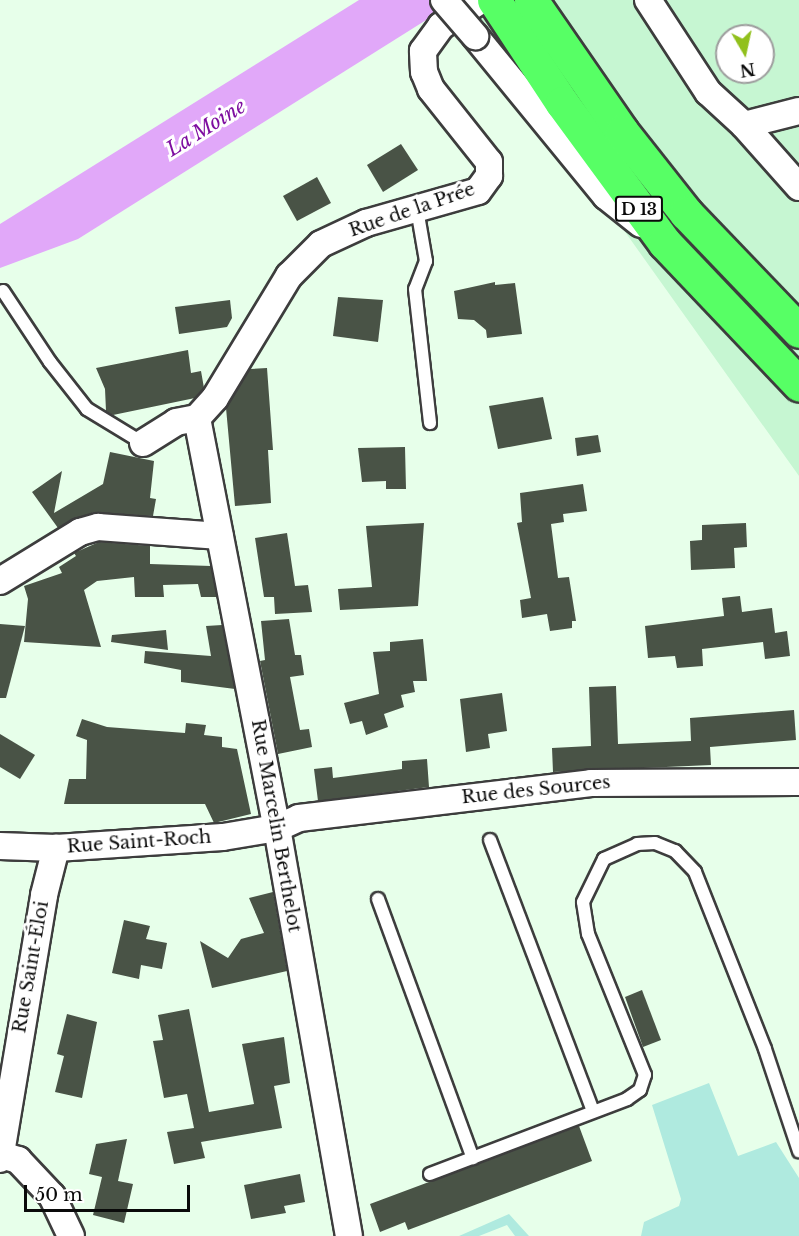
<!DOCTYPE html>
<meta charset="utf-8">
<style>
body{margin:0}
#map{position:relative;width:799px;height:1236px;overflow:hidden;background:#e7ffea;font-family:"Libre Baskerville",serif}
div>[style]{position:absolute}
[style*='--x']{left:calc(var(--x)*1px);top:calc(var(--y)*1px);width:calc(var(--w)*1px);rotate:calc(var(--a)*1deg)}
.farmland>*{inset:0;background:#c6f6d2}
.green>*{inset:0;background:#afeadf}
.water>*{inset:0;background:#e1a8f9}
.building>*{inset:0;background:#495346}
.roads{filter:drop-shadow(2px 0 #3d3d3d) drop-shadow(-2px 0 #3d3d3d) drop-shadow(0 2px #3d3d3d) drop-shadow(0 -2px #3d3d3d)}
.service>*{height:12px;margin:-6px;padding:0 6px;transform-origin:6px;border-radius:6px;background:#fff}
.minor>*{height:26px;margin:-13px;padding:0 13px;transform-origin:13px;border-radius:13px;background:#fff}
.primary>*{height:33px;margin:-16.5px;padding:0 16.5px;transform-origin:16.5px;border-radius:16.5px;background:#57ff65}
.bridges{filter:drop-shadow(2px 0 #3d3d3d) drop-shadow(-2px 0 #3d3d3d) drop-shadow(0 2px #3d3d3d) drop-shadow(0 -2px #3d3d3d)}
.minor-bridge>*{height:26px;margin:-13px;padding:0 13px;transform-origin:13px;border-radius:13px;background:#fff}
span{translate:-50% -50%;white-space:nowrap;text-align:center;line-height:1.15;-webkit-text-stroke:6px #fff;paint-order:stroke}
.shield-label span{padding:2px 4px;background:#fff;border:2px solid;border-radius:4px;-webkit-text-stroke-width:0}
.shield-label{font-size:16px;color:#0a0a0a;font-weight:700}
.street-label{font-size:18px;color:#0a0a0a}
.water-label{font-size:20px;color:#7e0ea0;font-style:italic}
.north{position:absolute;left:715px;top:24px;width:60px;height:60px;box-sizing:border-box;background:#fff;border:2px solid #9d9d9d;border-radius:50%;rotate:171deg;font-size:16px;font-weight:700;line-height:24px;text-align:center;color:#0a0a0a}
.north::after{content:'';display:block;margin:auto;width:21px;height:27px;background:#91c01c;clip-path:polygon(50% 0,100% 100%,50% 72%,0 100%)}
.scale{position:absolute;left:24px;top:1185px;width:166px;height:27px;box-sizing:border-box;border:3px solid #0a0a0a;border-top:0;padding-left:8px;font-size:18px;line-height:21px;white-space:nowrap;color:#0a0a0a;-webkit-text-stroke:4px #fff;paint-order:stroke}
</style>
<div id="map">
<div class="farmland">
<i style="clip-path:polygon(evenodd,466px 0,799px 0,799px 476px,504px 62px,466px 0,727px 36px,763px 36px,763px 72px,727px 72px,727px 36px)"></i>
</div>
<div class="green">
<i style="clip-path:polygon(709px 1083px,738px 1156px,776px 1142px,799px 1178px,799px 1236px,641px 1236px,644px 1222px,679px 1206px,681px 1199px,652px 1105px)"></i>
<i style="clip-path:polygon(509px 1214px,529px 1236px,515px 1236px,507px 1225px,479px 1236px,459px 1236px)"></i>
</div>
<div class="water">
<i style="clip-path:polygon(359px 0,458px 0,78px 239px,0 268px,0 224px)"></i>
</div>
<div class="building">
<i style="clip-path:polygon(401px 144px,418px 170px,383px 192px,367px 165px)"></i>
<i style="clip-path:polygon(317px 177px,331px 203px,297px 221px,283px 196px)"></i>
<i style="clip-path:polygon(495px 282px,495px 285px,515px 283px,522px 334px,487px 338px,486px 330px,474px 320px,458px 319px,454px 291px)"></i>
<i style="clip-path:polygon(338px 297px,383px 300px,378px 342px,333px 336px)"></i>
<i style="clip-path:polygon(230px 300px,232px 318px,227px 327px,179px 334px,175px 307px)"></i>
<i style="clip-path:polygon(188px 350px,191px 373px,201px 371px,204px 388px,195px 398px,113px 415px,106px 411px,105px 389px,96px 368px)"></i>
<i style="clip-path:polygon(267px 368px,273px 450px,268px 450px,271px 503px,235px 506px,226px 408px,250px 369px)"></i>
<i style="clip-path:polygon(543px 397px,552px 439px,498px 449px,489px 406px)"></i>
<i style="clip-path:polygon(598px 435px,601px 452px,577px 456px,575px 438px)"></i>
<i style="clip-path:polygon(405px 447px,406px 489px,386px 489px,386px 481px,362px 482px,358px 448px)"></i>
<i style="clip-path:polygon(110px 452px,154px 461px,150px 498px,156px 499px,153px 516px,94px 512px,58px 528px,32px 492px,62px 471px,54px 513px,103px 484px)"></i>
<i style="clip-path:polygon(583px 484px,587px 511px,563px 514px,564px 522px,551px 524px,558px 578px,569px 577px,576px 621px,572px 621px,572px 628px,550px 631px,547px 614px,522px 618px,520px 600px,531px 598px,517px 523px,522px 522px,520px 493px)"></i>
<i style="clip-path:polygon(424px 523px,418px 606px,340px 610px,338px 589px,372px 587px,366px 526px)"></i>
<i style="clip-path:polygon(746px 523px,747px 547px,734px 548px,735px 568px,691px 570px,690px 541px,702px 540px,702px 525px)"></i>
<i style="clip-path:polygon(287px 533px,295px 586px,308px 585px,312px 612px,275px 614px,274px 597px,264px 597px,255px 538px)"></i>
<i style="clip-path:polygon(99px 542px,150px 546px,150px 564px,211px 566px,217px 597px,201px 597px,198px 584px,163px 585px,164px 597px,135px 597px,134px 577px,97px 581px,84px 590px,101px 647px,24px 642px,28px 599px,24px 586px,62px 573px,59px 567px,76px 556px,74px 553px)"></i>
<i style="clip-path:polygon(740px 596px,742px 612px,772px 608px,775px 633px,787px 631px,790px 656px,765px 659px,763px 642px,702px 649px,703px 666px,677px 668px,675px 656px,648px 658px,645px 626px,724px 616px,722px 598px)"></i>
<i style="clip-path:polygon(289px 619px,295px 655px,301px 655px,304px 675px,290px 677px,300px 730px,309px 729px,312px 747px,278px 754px,260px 661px,265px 660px,261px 621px)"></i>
<i style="clip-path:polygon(0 624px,25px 626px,6px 698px,0 698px)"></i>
<i style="clip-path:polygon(222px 625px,235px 689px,181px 682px,181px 670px,144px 663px,145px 651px,211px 656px,206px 626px)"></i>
<i style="clip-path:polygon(166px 630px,168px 650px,111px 642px,112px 635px)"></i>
<i style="clip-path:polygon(423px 639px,427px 681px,413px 681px,415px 692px,401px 695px,404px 707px,384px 714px,388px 727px,366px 735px,362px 721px,350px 724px,344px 703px,379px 694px,373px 652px,390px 651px,390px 642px)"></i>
<i style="clip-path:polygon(616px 686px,618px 744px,691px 741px,690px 718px,794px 710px,796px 740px,710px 747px,711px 765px,553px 772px,552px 748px,591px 746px,589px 687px)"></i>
<i style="clip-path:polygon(502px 693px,507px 731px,488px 734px,490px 748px,466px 752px,460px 699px)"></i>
<i style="clip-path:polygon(82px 719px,107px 727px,185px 733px,186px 723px,206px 725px,204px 735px,222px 737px,222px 747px,237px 749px,251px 814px,214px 823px,205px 804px,64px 804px,69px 779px,86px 779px,87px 740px,76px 736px)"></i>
<i style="clip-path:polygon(0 734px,35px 755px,20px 779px,0 767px)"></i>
<i style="clip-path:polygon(427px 759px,429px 787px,318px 801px,314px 769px,332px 767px,333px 778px,402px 769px,402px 761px)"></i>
<i style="clip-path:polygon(273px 892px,287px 971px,212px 988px,200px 941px,228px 958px,241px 939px,264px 933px,249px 898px)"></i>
<i style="clip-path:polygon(124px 920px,150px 926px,146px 939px,167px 943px,162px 969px,141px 965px,139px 979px,112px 973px)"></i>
<i style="clip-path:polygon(642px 990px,661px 1040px,643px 1047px,625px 997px)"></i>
<i style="clip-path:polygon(189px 1009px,209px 1112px,254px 1104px,242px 1044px,284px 1037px,290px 1083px,274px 1086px,282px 1128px,201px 1142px,205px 1158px,174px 1164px,167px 1132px,194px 1128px,187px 1094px,164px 1098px,153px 1041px,163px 1040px,158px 1015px)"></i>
<i style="clip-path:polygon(67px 1014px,97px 1022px,82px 1098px,55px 1092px,64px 1056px,57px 1054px)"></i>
<i style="clip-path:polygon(579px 1126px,592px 1161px,408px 1230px,405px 1222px,380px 1232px,370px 1204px)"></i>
<i style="clip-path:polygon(127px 1139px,118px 1181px,133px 1184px,124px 1223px,93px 1215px,102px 1177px,89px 1174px,96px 1144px)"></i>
<i style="clip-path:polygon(300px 1174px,305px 1202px,284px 1206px,286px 1213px,251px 1219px,244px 1185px)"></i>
</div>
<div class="roads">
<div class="service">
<i style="--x:417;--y:209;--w:53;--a:80.2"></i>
<i style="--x:426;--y:261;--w:30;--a:111"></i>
<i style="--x:415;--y:289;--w:135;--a:83.6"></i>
<i style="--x:3;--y:291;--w:85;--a:56.5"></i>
<i style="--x:50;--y:362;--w:60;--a:51.8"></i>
<i style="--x:87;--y:409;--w:66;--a:31.3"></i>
<i style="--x:490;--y:840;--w:290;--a:69.2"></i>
<i style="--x:378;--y:899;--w:276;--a:69.9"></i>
<i style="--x:430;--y:1174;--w:211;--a:-20.8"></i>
<i style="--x:627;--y:1099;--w:16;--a:-35"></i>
<i style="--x:640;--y:1090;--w:16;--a:-72"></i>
<i style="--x:645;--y:1075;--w:152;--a:-112"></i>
<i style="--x:588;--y:934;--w:32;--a:-99"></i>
<i style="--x:583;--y:902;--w:48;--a:-64"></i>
<i style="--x:604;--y:859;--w:36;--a:-24"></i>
<i style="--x:637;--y:844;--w:18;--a:-3"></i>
<i style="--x:655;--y:843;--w:22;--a:22"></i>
<i style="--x:675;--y:851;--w:29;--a:46"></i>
<i style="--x:695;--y:872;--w:190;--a:68.4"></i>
<i style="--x:765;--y:1049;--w:108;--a:71.6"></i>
</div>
<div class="minor">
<i style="--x:648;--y:0;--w:110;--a:56.9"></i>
<i style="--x:708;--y:92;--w:49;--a:42.5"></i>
<i style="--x:744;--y:125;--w:83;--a:48.4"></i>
<i style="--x:475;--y:36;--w:207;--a:50.7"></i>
<i style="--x:606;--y:196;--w:45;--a:38.7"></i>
<i style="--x:744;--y:125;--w:57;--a:-14.3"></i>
<i style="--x:197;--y:418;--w:418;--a:79"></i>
<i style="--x:277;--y:828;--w:414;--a:80"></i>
<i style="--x:197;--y:418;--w:27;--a:-48"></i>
<i style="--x:215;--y:398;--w:143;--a:-58.8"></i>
<i style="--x:289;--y:276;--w:45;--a:-45"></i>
<i style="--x:321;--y:244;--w:50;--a:-25"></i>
<i style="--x:366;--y:223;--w:116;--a:-15.9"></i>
<i style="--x:478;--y:191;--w:19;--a:-54"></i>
<i style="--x:489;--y:176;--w:14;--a:-90"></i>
<i style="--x:489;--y:162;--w:93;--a:-128.5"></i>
<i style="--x:431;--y:89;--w:18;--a:-112"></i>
<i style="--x:424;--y:72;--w:21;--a:-93"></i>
<i style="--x:423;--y:51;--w:31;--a:-54"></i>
<i style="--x:441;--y:26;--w:48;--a:-33"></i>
<i style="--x:143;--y:443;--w:39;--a:-32"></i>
<i style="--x:176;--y:422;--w:21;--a:-11"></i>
<i style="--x:0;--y:581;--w:94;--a:-31.5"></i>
<i style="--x:80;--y:532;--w:19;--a:-16"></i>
<i style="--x:98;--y:527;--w:122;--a:4.2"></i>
<i style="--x:0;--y:846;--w:56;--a:2"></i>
<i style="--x:56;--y:848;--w:167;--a:-3.8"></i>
<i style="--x:223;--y:837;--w:55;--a:-9.5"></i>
<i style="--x:277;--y:828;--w:24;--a:-24"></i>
<i style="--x:299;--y:818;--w:294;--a:-6.8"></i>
<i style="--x:591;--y:783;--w:208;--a:-0.3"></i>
<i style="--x:1;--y:1155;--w:18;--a:16"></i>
<i style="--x:18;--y:1160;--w:50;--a:46.6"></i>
<i style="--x:52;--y:1196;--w:44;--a:64.6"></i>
<i style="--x:0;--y:1159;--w:268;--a:-80.5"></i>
<i style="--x:44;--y:895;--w:49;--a:-75.7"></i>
</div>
<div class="primary">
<i style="--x:494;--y:0;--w:123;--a:56.6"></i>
<i style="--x:562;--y:103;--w:174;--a:53.7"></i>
<i style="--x:665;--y:243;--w:195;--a:46.5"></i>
<i style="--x:531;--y:0;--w:160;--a:55.4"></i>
<i style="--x:622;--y:132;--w:103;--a:51.7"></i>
<i style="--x:686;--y:213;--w:163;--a:46.2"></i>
</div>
</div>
<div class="bridges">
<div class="minor-bridge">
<i style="--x:444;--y:0;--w:48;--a:49.3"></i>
</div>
</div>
<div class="shield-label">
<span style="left:639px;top:209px">D 13</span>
</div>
<div class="street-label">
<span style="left:412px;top:210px;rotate:-19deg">Rue de la Prée</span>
<span style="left:536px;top:790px;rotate:-6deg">Rue des Sources</span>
<span style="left:276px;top:826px;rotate:80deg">Rue Marcelin Berthelot</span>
<span style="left:139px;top:842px;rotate:-4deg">Rue Saint-Roch</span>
<span style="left:31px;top:967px;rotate:-80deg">Rue Saint-Éloi</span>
</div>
<div class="water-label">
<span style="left:206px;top:128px;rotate:-32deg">La Moine</span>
</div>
<div class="north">N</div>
<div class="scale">50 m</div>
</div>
